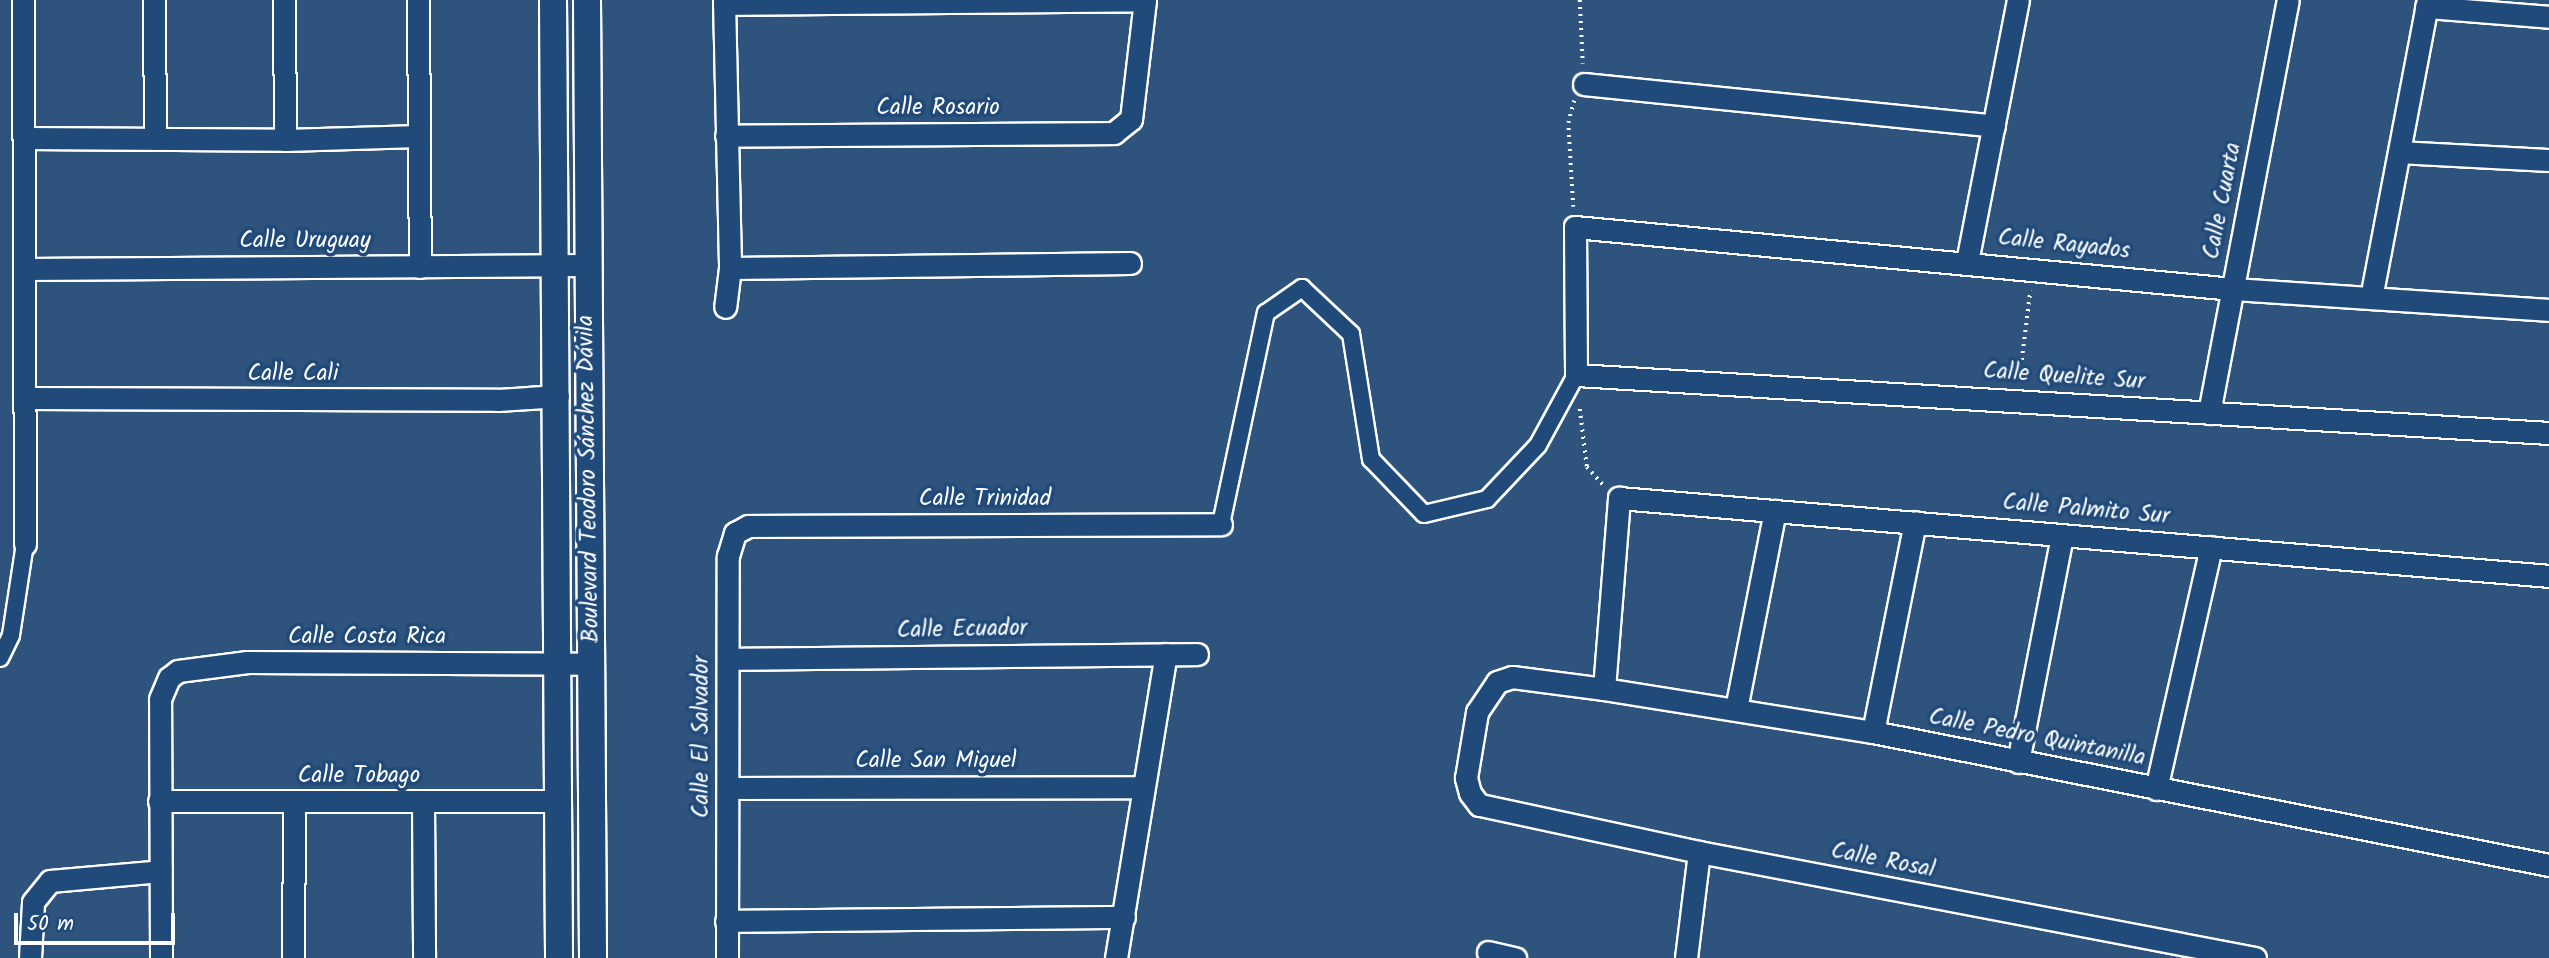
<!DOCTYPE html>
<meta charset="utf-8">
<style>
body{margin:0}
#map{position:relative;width:2549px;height:958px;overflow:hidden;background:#2e537d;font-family:Kalam,sans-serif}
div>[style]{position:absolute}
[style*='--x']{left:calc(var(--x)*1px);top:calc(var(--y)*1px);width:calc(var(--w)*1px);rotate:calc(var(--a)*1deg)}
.path>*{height:3.5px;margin-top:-1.75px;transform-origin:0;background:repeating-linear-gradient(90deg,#fff 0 2px,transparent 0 7px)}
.roads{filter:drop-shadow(2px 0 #fff) drop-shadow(-2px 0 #fff) drop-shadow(0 2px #fff) drop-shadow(0 -2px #fff)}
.pedestrian>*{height:16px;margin:-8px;padding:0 8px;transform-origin:8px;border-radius:8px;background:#1f4a7a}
.minor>*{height:21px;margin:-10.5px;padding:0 10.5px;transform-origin:10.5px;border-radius:10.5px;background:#1f4a7a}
.tertiary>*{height:26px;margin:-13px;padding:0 13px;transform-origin:13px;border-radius:13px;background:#1f4a7a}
span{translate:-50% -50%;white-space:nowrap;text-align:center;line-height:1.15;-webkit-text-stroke:7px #1f4a7a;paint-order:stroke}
.street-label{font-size:23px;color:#fff}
.scale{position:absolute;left:14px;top:913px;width:161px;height:32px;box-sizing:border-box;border:4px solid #fff;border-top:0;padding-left:9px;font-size:21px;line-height:24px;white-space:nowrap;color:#fff;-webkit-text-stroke:5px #1f4a7a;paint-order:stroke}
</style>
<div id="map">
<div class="path">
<i style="--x:1580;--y:0;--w:64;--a:87.3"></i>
<i style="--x:1573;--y:207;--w:84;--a:-93.4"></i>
<i style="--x:1568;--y:123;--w:23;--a:-75"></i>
<i style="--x:2019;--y:381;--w:91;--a:-83"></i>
<i style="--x:1580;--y:409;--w:58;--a:83.1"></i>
<i style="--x:1587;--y:467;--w:25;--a:48"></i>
</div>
<div class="roads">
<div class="pedestrian">
<i style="--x:1221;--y:524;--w:216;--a:-78"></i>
<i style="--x:1266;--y:313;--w:44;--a:-34.8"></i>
<i style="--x:1302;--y:288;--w:67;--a:43.2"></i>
<i style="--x:1351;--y:334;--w:127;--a:80.9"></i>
<i style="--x:1371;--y:459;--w:76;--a:46.1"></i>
<i style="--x:1424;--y:514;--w:65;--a:-13.4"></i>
<i style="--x:1487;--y:499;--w:74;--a:-46.6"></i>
<i style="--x:1538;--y:445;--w:80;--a:-61.5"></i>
<i style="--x:0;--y:658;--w:25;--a:-64"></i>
<i style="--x:11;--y:635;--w:92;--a:-81.3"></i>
</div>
<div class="minor">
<i style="--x:23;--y:0;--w:544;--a:89.79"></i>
<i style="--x:154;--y:0;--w:139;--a:89.6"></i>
<i style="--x:284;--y:0;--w:140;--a:89.6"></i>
<i style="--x:418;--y:0;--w:267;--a:89.6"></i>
<i style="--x:724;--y:0;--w:268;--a:88.7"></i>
<i style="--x:730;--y:268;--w:39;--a:97"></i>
<i style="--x:724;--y:4;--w:421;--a:-0.5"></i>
<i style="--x:1145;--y:0;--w:120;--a:96.7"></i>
<i style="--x:1131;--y:119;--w:22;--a:141"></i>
<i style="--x:1114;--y:133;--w:388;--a:179.6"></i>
<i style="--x:2426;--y:7;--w:123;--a:4.6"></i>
<i style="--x:1584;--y:84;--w:412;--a:5.8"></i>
<i style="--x:24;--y:138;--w:261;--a:0.4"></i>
<i style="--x:285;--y:140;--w:134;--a:-1.7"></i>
<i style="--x:2399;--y:152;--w:150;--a:3.1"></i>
<i style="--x:1967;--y:262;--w:267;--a:-79"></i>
<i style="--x:730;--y:268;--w:400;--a:-0.7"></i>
<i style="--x:26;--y:269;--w:559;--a:-0.41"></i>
<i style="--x:2371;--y:298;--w:303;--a:-79.2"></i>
<i style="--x:2549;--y:310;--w:317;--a:-176.2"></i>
<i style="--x:2233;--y:289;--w:661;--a:-174.62"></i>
<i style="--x:1575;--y:227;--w:148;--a:89.6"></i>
<i style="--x:1576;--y:375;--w:975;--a:3.41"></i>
<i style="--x:28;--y:398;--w:470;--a:0.2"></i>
<i style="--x:498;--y:400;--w:60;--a:-3.8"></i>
<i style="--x:2209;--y:413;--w:420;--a:-79.2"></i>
<i style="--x:728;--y:659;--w:469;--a:-0.6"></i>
<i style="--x:1604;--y:689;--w:192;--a:-85.5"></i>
<i style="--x:1619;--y:498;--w:933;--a:4.79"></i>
<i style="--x:1736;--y:709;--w:202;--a:-78.9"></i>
<i style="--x:1873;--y:732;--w:214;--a:-78.7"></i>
<i style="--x:2018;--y:762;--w:230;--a:-79"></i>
<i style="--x:730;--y:788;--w:411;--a:-0.1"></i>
<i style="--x:2156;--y:789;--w:248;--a:-77.2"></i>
<i style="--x:159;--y:801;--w:401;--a:0"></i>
<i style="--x:423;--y:802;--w:156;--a:89.6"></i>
<i style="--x:726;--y:921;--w:398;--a:-0.6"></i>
<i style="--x:1488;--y:952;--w:28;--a:13"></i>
<i style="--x:30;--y:958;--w:56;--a:-86.9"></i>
<i style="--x:33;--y:902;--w:27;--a:-51"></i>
<i style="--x:50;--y:881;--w:111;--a:-5.1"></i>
<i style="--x:161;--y:958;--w:259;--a:-90.2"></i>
<i style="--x:160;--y:699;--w:23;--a:-67"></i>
<i style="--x:169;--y:678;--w:11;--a:-38"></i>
<i style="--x:178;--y:671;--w:70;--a:-7.4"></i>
<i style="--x:247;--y:662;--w:345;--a:0.3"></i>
<i style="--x:293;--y:958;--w:155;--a:-89.6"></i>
<i style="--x:727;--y:958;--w:402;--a:-89.9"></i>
<i style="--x:728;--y:556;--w:24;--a:-73"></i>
<i style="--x:735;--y:533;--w:15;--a:-28"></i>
<i style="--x:748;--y:526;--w:473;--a:-0.2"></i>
<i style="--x:1116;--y:958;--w:308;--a:-80.7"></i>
<i style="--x:1686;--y:958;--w:107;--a:-83"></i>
<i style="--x:2255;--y:958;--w:566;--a:-169.21"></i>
<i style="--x:1699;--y:852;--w:225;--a:-167.9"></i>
<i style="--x:1479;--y:805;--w:15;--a:-127"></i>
<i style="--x:1470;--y:793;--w:16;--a:-105"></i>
<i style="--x:1466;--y:778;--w:67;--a:-80.5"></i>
<i style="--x:1477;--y:712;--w:36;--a:-56"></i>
<i style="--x:1497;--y:682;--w:16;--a:-18"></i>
<i style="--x:1512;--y:677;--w:93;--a:7.4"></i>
<i style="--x:1604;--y:689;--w:272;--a:9.1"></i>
<i style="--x:1873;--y:732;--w:689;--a:11.13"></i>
</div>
<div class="tertiary">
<i style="--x:553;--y:0;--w:958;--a:89.64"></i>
<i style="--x:587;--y:0;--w:958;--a:89.64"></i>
</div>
</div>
<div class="street-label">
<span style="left:938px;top:108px">Calle Rosario</span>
<span style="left:2223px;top:201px;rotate:-79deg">Calle Cuarta</span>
<span style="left:305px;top:241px">Calle Uruguay</span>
<span style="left:2064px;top:245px;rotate:6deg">Calle Rayados</span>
<span style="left:293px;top:374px">Calle Cali</span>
<span style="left:2064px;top:377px;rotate:4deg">Calle Quelite Sur</span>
<span style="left:589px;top:479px;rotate:-91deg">Boulevard Teodoro Sánchez Dávila</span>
<span style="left:985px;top:499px">Calle Trinidad</span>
<span style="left:2086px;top:510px;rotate:5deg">Calle Palmito Sur</span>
<span style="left:962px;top:630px;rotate:-1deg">Calle Ecuador</span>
<span style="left:367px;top:637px">Calle Costa Rica</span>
<span style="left:702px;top:737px;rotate:-90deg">Calle El Salvador</span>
<span style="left:2037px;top:738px;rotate:11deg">Calle Pedro Quintanilla</span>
<span style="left:936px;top:761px">Calle San Miguel</span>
<span style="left:359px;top:776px">Calle Tobago</span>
<span style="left:1883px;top:861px;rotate:11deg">Calle Rosal</span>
</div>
<div class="scale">50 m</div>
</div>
